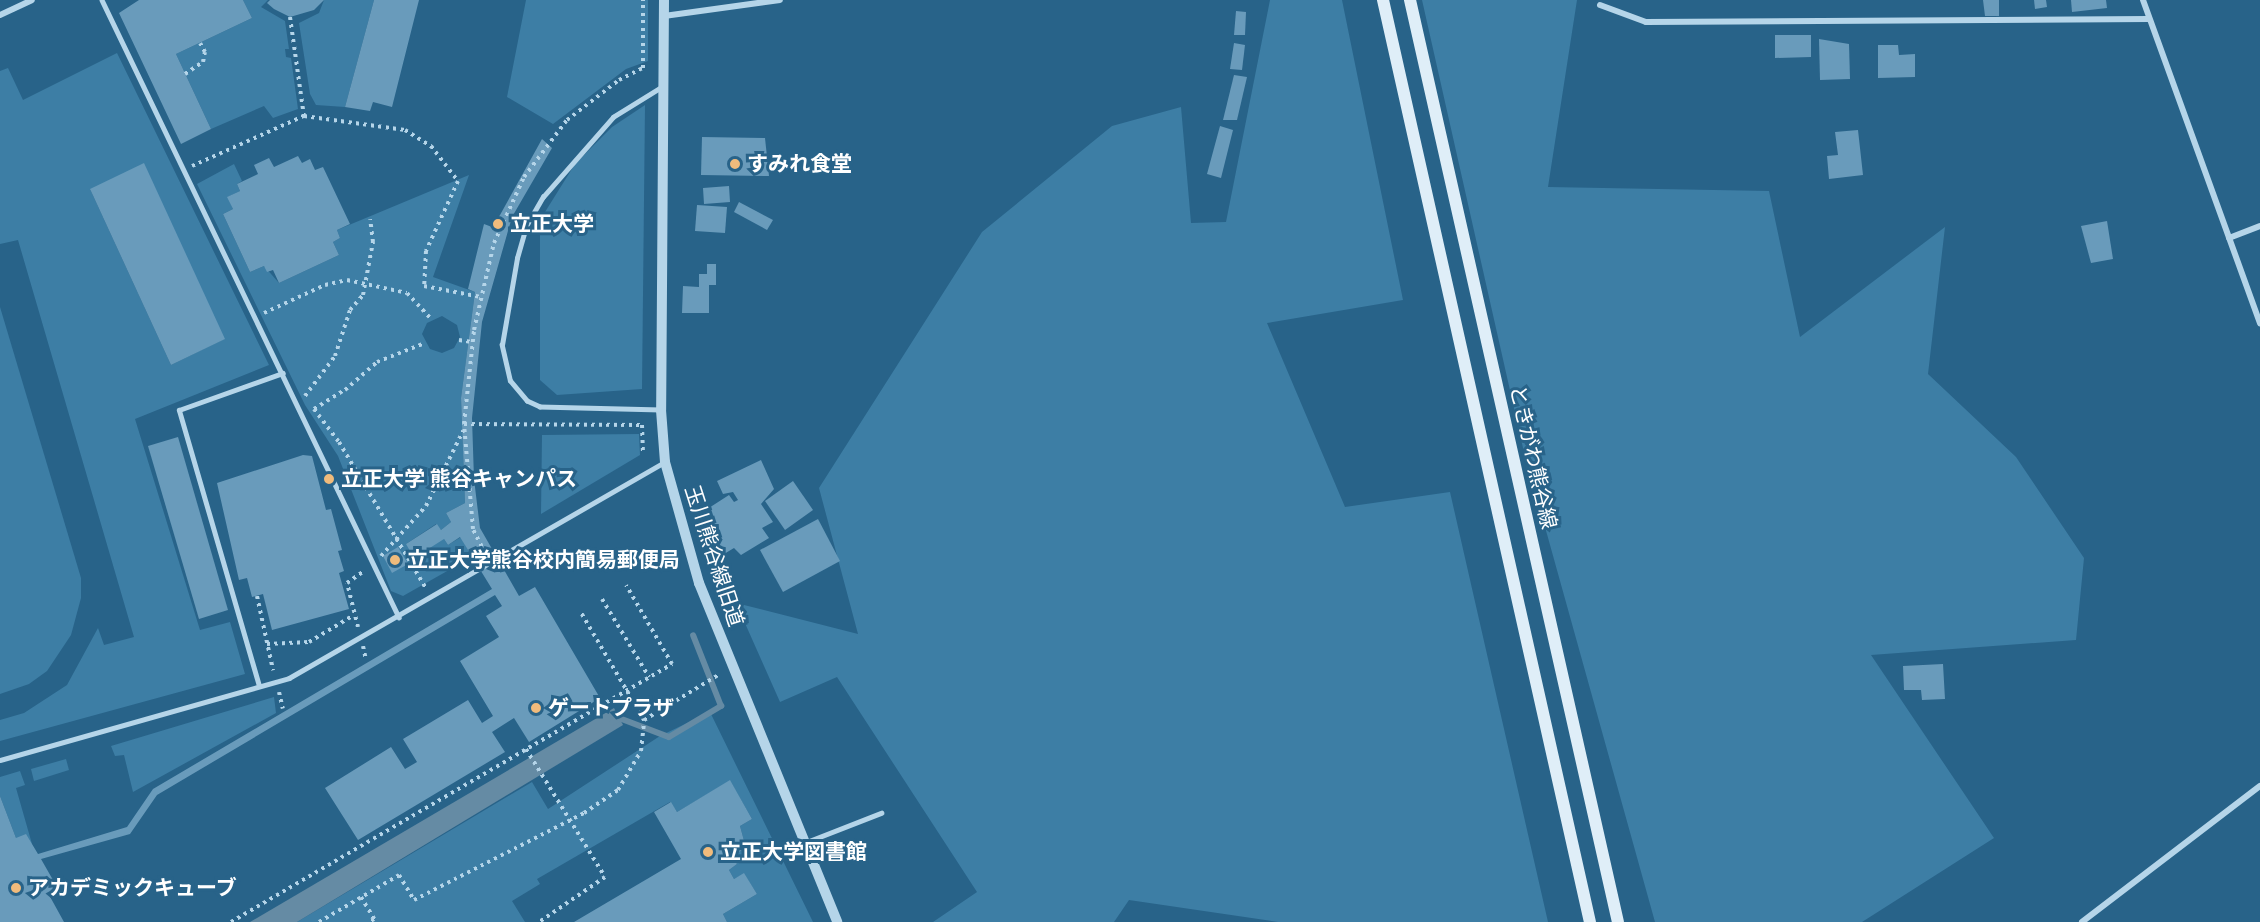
<!DOCTYPE html>
<meta charset="utf-8">
<style>
body{margin:0}
#map{position:relative;width:2260px;height:922px;overflow:hidden;background:#286389;font-family:"Fira Sans","Noto Sans JP",sans-serif}
div>[style]{position:absolute}
[style*='--x']{left:calc(var(--x)*1px);top:calc(var(--y)*1px);width:calc(var(--w)*1px);rotate:calc(var(--a)*1deg)}
.green>*{inset:0;background:#3d7ea5}
.water>*{inset:0;background:#658ba4}
.stream>*{height:6px;margin:-3px;padding:0 3px;transform-origin:3px;border-radius:3px;background:#658ba4}
.building>*{inset:0;background:#699bbb}
.path>*{height:4px;margin-top:-2px;transform-origin:0;background:repeating-linear-gradient(90deg,#b5d5e9 0 3px,transparent 0 7.5px)}
.service>*{height:4.5px;margin:-2.25px;padding:0 2.25px;transform-origin:2.25px;border-radius:2.25px;background:#b5d5e9}
.minor>*{height:6px;margin:-3px;padding:0 3px;transform-origin:3px;border-radius:3px;background:#b5d5e9}
.tertiary>*{height:10px;margin:-5px;padding:0 5px;transform-origin:5px;border-radius:5px;background:#b5d5e9}
.secondary>*{height:12px;margin:-6px;padding:0 6px;transform-origin:6px;border-radius:6px;background:#dfeef8}
.dots>*{width:16px;height:16px;translate:-50% -50%;box-sizing:border-box;border:3px solid #286389;border-radius:50%}
span{translate:-50% -50%;white-space:nowrap;text-align:center;line-height:1.15;-webkit-text-stroke:6px #286389;paint-order:stroke}
.poi-label{font-size:21px;color:#fff;font-weight:700}
.left{translate:0 -50%;text-align:left}
.street-label{font-size:21px;color:#fff}
</style>
<div id="map">
<div class="green">
<i style="clip-path:polygon(243px 0,268px 0,261px 7px,285px 21px,289px 49px,285px 49px,286px 57px,291px 58px,298px 109px,273px 118px,264px 106px,211px 129px,176px 54px,252px 18px)"></i>
<i style="clip-path:polygon(324px 0,374px 0,345px 107px,316px 105px,310px 94px,299px 23px,319px 13px)"></i>
<i style="clip-path:polygon(526px 0,648px 0,648px 61px,626px 69px,553px 124px,507px 97px)"></i>
<i style="clip-path:polygon(1270px 0,1342px 0,1403px 300px,1267px 323px,1345px 507px,1450px 492px,1548px 922px,1278px 922px,1129px 900px,1114px 922px,933px 922px,977px 892px,837px 677px,780px 702px,736px 603px,858px 634px,819px 488px,982px 232px,1112px 126px,1181px 107px,1191px 223px,1226px 222px)"></i>
<i style="clip-path:polygon(1422px 0,1577px 0,1548px 187px,1769px 191px,1800px 337px,1945px 227px,1928px 374px,2016px 457px,2084px 558px,2076px 640px,1871px 655px,1994px 838px,1862px 922px,1655px 922px,1523px 448px)"></i>
<i style="clip-path:polygon(evenodd,117px 53px,269px 365px,135px 419px,200px 630px,230px 622px,245px 674px,0 741px,0 720px,24px 713px,67px 685px,98px 628px,104px 645px,134px 637px,18px 240px,0 244px,0 71px,8px 68px,23px 100px,117px 53px,90px 189px,224px 339px,171px 365px,90px 189px)"></i>
<i style="clip-path:polygon(645px 105px,642px 389px,557px 395px,540px 380px,540px 220px,575px 164px,612px 127px)"></i>
<i style="clip-path:polygon(evenodd,234px 164px,242px 181px,237px 184px,240px 191px,228px 197px,233px 209px,223px 214px,250px 272px,264px 266px,279px 283px,339px 255px,333px 242px,340px 238px,337px 230px,469px 175px,433px 277px,475px 292px,461px 398px,465px 503px,446px 513px,451px 522px,441px 530px,436px 524px,406px 544px,444px 539px,448px 545px,461px 537px,472px 557px,403px 596px,391px 591px,338px 456px,305px 405px,197px 184px,234px 164px,442px 316px,457px 325px,460px 337px,454px 348px,442px 353px,430px 349px,422px 334px,427px 323px,442px 316px)"></i>
<i style="clip-path:polygon(0 307px,81px 578px,81px 598px,71px 635px,47px 671px,29px 684px,0 694px)"></i>
<i style="clip-path:polygon(639px 434px,640px 455px,541px 514px,542px 435px)"></i>
<i style="clip-path:polygon(274px 697px,276px 713px,133px 792px,124px 755px,115px 756px,111px 746px)"></i>
<i style="clip-path:polygon(710px 712px,813px 922px,727px 922px,723px 914px,757px 894px,744px 874px,734px 879px,729px 870px,737px 864px,732px 856px,746px 848px,740px 826px,752px 819px,730px 781px,677px 812px,670px 802px,537px 879px,540px 884px,512px 901px,525px 922px,297px 922px,532px 782px,548px 809px,660px 736px)"></i>
<i style="clip-path:polygon(66px 759px,69px 770px,34px 781px,31px 769px)"></i>
<i style="clip-path:polygon(20px 771px,25px 785px,16px 788px,32px 844px,16px 838px,0 796px,0 777px)"></i>
</div>
<div class="water">
<i style="clip-path:polygon(614px 708px,623px 725px,297px 922px,250px 922px)"></i>
</div>
<div class="stream">
<i style="--x:613;--y:722;--w:7;--a:-34"></i>
<i style="--x:619;--y:718;--w:53;--a:20.8"></i>
<i style="--x:669;--y:737;--w:61;--a:-30.8"></i>
<i style="--x:721;--y:706;--w:76;--a:-111.5"></i>
</div>
<div class="building">
<i style="clip-path:polygon(139px 0,243px 0,252px 18px,176px 54px,211px 129px,181px 144px,119px 13px)"></i>
<i style="clip-path:polygon(270px 0,324px 0,314px 10px,290px 17px,274px 9px,267px 3px)"></i>
<i style="clip-path:polygon(374px 0,419px 0,392px 107px,373px 102px,370px 111px,345px 107px)"></i>
<i style="clip-path:polygon(1983px 0,1999px 0,1999px 16px,1985px 16px)"></i>
<i style="clip-path:polygon(2034px 0,2046px 0,2047px 7px,2035px 9px)"></i>
<i style="clip-path:polygon(2071px 0,2106px 0,2107px 8px,2072px 12px)"></i>
<i style="clip-path:polygon(1236px 11px,1246px 12px,1245px 35px,1234px 35px)"></i>
<i style="clip-path:polygon(1775px 35px,1811px 35px,1811px 57px,1775px 58px)"></i>
<i style="clip-path:polygon(1819px 39px,1849px 44px,1850px 79px,1820px 80px)"></i>
<i style="clip-path:polygon(1234px 43px,1245px 45px,1242px 70px,1230px 69px)"></i>
<i style="clip-path:polygon(1878px 45px,1898px 45px,1899px 55px,1915px 54px,1915px 77px,1878px 78px)"></i>
<i style="clip-path:polygon(1234px 75px,1247px 77px,1237px 120px,1223px 120px)"></i>
<i style="clip-path:polygon(1220px 126px,1233px 130px,1221px 178px,1207px 174px)"></i>
<i style="clip-path:polygon(1858px 130px,1863px 175px,1829px 179px,1827px 156px,1838px 155px,1835px 132px)"></i>
<i style="clip-path:polygon(702px 137px,765px 138px,769px 176px,701px 175px)"></i>
<i style="clip-path:polygon(542px 139px,552px 148px,512px 217px,482px 322px,472px 418px,474px 479px,480px 528px,519px 596px,535px 587px,600px 698px,529px 742px,514px 718px,492px 732px,505px 752px,358px 840px,325px 788px,391px 747px,405px 769px,417px 762px,403px 739px,468px 700px,482px 723px,493px 716px,460px 661px,499px 637px,486px 616px,502px 606px,495px 595px,157px 795px,130px 834px,41px 859px,57px 887px,48px 893px,64px 922px,0 922px,0 796px,16px 838px,26px 834px,38px 854px,127px 827px,153px 789px,492px 589px,460px 537px,448px 545px,444px 539px,414px 558px,406px 544px,437px 524px,441px 530px,451px 522px,446px 513px,465px 503px,461px 398px,475px 292px,468px 289px,484px 224px,492px 227px,500px 215px)"></i>
<i style="clip-path:polygon(298px 156px,302px 163px,310px 159px,315px 170px,323px 167px,350px 224px,337px 230px,340px 238px,333px 242px,339px 255px,279px 283px,273px 270px,267px 272px,264px 266px,250px 272px,223px 214px,233px 209px,227px 197px,240px 191px,237px 184px,258px 174px,254px 165px,269px 158px,274px 167px)"></i>
<i style="clip-path:polygon(144px 163px,225px 339px,171px 365px,90px 189px)"></i>
<i style="clip-path:polygon(729px 186px,730px 202px,704px 204px,703px 188px)"></i>
<i style="clip-path:polygon(739px 202px,773px 220px,767px 230px,734px 212px)"></i>
<i style="clip-path:polygon(697px 205px,727px 207px,725px 233px,695px 231px)"></i>
<i style="clip-path:polygon(2107px 221px,2113px 259px,2091px 263px,2081px 226px)"></i>
<i style="clip-path:polygon(707px 264px,716px 264px,716px 285px,709px 285px,709px 313px,682px 313px,683px 286px,699px 287px,699px 274px,707px 274px)"></i>
<i style="clip-path:polygon(178px 437px,228px 610px,199px 619px,148px 446px)"></i>
<i style="clip-path:polygon(303px 455px,312px 456px,326px 510px,331px 509px,342px 550px,338px 551px,344px 571px,339px 573px,349px 609px,272px 630px,263px 594px,252px 597px,247px 578px,239px 580px,217px 483px)"></i>
<i style="clip-path:polygon(761px 460px,774px 489px,761px 504px,773px 522px,762px 528px,769px 538px,741px 555px,734px 548px,724px 554px,698px 515px,729px 495px,734px 502px,738px 500px,733px 492px,723px 494px,717px 481px)"></i>
<i style="clip-path:polygon(793px 481px,813px 510px,785px 530px,765px 501px)"></i>
<i style="clip-path:polygon(818px 519px,840px 561px,783px 592px,760px 550px)"></i>
<i style="clip-path:polygon(398px 547px,408px 564px,392px 573px,383px 556px)"></i>
<i style="clip-path:polygon(1943px 664px,1945px 699px,1922px 700px,1921px 690px,1904px 690px,1903px 666px)"></i>
<i style="clip-path:polygon(730px 780px,752px 819px,740px 826px,746px 848px,732px 856px,737px 864px,729px 870px,734px 879px,744px 873px,757px 894px,723px 914px,727px 922px,574px 922px,681px 859px,654px 812px,671px 802px,677px 812px)"></i>
</div>
<div class="path">
<i style="--x:290;--y:17;--w:100;--a:82"></i>
<i style="--x:185;--y:74;--w:22;--a:-34"></i>
<i style="--x:203;--y:62;--w:10;--a:-79"></i>
<i style="--x:205;--y:52;--w:10;--a:-119"></i>
<i style="--x:192;--y:166;--w:123;--a:-24.1"></i>
<i style="--x:304;--y:116;--w:102;--a:7.9"></i>
<i style="--x:405;--y:130;--w:31;--a:32"></i>
<i style="--x:431;--y:146;--w:44;--a:52.4"></i>
<i style="--x:458;--y:181;--w:77;--a:114.6"></i>
<i style="--x:426;--y:251;--w:35;--a:93"></i>
<i style="--x:424;--y:286;--w:58;--a:10.9"></i>
<i style="--x:264;--y:313;--w:67;--a:-24.7"></i>
<i style="--x:325;--y:285;--w:23;--a:-13"></i>
<i style="--x:347;--y:280;--w:61;--a:12.2"></i>
<i style="--x:407;--y:293;--w:35;--a:47"></i>
<i style="--x:459;--y:340;--w:13;--a:9"></i>
<i style="--x:305;--y:396;--w:50;--a:-53.1"></i>
<i style="--x:335;--y:356;--w:48;--a:-71.9"></i>
<i style="--x:350;--y:310;--w:20;--a:-49"></i>
<i style="--x:363;--y:295;--w:54;--a:-79.3"></i>
<i style="--x:373;--y:242;--w:23;--a:-97"></i>
<i style="--x:314;--y:409;--w:41;--a:52.9"></i>
<i style="--x:339;--y:442;--w:169;--a:59.3"></i>
<i style="--x:314;--y:409;--w:36;--a:-32"></i>
<i style="--x:345;--y:390;--w:43;--a:-41.2"></i>
<i style="--x:377;--y:362;--w:52;--a:-21.6"></i>
<i style="--x:464;--y:424;--w:178;--a:0.3"></i>
<i style="--x:642;--y:425;--w:28;--a:88"></i>
<i style="--x:485;--y:553;--w:27;--a:-117"></i>
<i style="--x:473;--y:529;--w:105;--a:-94.9"></i>
<i style="--x:464;--y:424;--w:95;--a:-83.9"></i>
<i style="--x:474;--y:330;--w:89;--a:-77.1"></i>
<i style="--x:494;--y:243;--w:72;--a:-65.6"></i>
<i style="--x:524;--y:177;--w:71;--a:-53"></i>
<i style="--x:567;--y:120;--w:66;--a:-37.6"></i>
<i style="--x:619;--y:80;--w:27;--a:-27"></i>
<i style="--x:643;--y:68;--w:68;--a:-90"></i>
<i style="--x:381;--y:556;--w:67;--a:-48"></i>
<i style="--x:426;--y:506;--w:84;--a:-63.7"></i>
<i style="--x:257;--y:596;--w:76;--a:77.8"></i>
<i style="--x:602;--y:599;--w:91;--a:58.9"></i>
<i style="--x:358;--y:627;--w:45;--a:-104"></i>
<i style="--x:347;--y:583;--w:21;--a:-35"></i>
<i style="--x:267;--y:644;--w:42;--a:-2.7"></i>
<i style="--x:309;--y:642;--w:52;--a:-31"></i>
<i style="--x:363;--y:646;--w:14;--a:78"></i>
<i style="--x:279;--y:692;--w:17;--a:77"></i>
<i style="--x:644;--y:720;--w:89;--a:-31.2"></i>
<i style="--x:526;--y:749;--w:150;--a:58.3"></i>
<i style="--x:605;--y:877;--w:80;--a:145.7"></i>
<i style="--x:361;--y:897;--w:26;--a:59"></i>
<i style="--x:374;--y:919;--w:6;--a:149"></i>
<i style="--x:231;--y:922;--w:511;--a:-30.33"></i>
<i style="--x:672;--y:664;--w:91;--a:-120.2"></i>
<i style="--x:319;--y:922;--w:93;--a:-30.4"></i>
<i style="--x:399;--y:875;--w:29;--a:59"></i>
<i style="--x:414;--y:900;--w:191;--a:-27.1"></i>
<i style="--x:584;--y:813;--w:41;--a:-34.1"></i>
<i style="--x:618;--y:790;--w:45;--a:-59.5"></i>
<i style="--x:641;--y:751;--w:31;--a:-84"></i>
<i style="--x:644;--y:720;--w:126;--a:-120.4"></i>
</div>
<div class="service">
<i style="--x:102;--y:0;--w:685;--a:64.3"></i>
<i style="--x:661;--y:410;--w:121;--a:-178.6"></i>
<i style="--x:540;--y:407;--w:14;--a:-155"></i>
<i style="--x:527;--y:401;--w:26;--a:-130"></i>
<i style="--x:510;--y:381;--w:37;--a:-103"></i>
<i style="--x:502;--y:345;--w:88;--a:-80.2"></i>
<i style="--x:517;--y:258;--w:33;--a:-74"></i>
<i style="--x:526;--y:226;--w:34;--a:-60"></i>
<i style="--x:543;--y:197;--w:106;--a:-48.8"></i>
<i style="--x:613;--y:117;--w:59;--a:-31.8"></i>
<i style="--x:259;--y:686;--w:287;--a:-106.2"></i>
<i style="--x:179;--y:410;--w:110;--a:-19.6"></i>
<i style="--x:0;--y:760;--w:300;--a:-15.8"></i>
<i style="--x:289;--y:678;--w:434;--a:-29.9"></i>
<i style="--x:804;--y:843;--w:83;--a:-21.3"></i>
</div>
<div class="minor">
<i style="--x:2143;--y:0;--w:344;--a:70.1"></i>
<i style="--x:1600;--y:5;--w:49;--a:20.3"></i>
<i style="--x:1646;--y:22;--w:503;--a:-0.34"></i>
<i style="--x:0;--y:15;--w:35;--a:-25"></i>
<i style="--x:664;--y:16;--w:117;--a:-7.9"></i>
<i style="--x:2229;--y:238;--w:33;--a:-21"></i>
<i style="--x:2082;--y:922;--w:224;--a:-37.4"></i>
</div>
<div class="tertiary">
<i style="--x:664;--y:0;--w:410;--a:90.4"></i>
<i style="--x:661;--y:410;--w:52;--a:85.6"></i>
<i style="--x:665;--y:462;--w:126;--a:74.3"></i>
<i style="--x:699;--y:583;--w:366;--a:67.8"></i>
</div>
<div class="secondary">
<i style="--x:1383;--y:0;--w:945;--a:77.35"></i>
<i style="--x:1410;--y:0;--w:945;--a:77.29"></i>
</div>
<div class="dots">
<i style="left:735px;top:164px;background:#f0bb7c"></i>
<i style="left:498px;top:224px;background:#f0bb7c"></i>
<i style="left:329px;top:479px;background:#f0bb7c"></i>
<i style="left:395px;top:560px;background:#f0bb7c"></i>
<i style="left:536px;top:708px;background:#f0bb7c"></i>
<i style="left:708px;top:852px;background:#f0bb7c"></i>
<i style="left:16px;top:888px;background:#f0bb7c"></i>
</div>
<div class="poi-label">
<span class="left" style="left:747px;top:164px">すみれ食堂</span>
<span class="left" style="left:510px;top:224px">立正大学</span>
<span class="left" style="left:341px;top:479px">立正大学 熊谷キャンパス</span>
<span class="left" style="left:407px;top:560px">立正大学熊谷校内簡易郵便局</span>
<span class="left" style="left:548px;top:708px">ゲートプラザ</span>
<span class="left" style="left:720px;top:852px">立正大学図書館</span>
<span class="left" style="left:28px;top:888px">アカデミックキューブ</span>
</div>
<div class="street-label">
<span style="left:1533px;top:457px;rotate:77deg">ときがわ熊谷線</span>
<span style="left:714px;top:556px;rotate:72deg">玉川熊谷線旧道</span>
</div>
</div>
